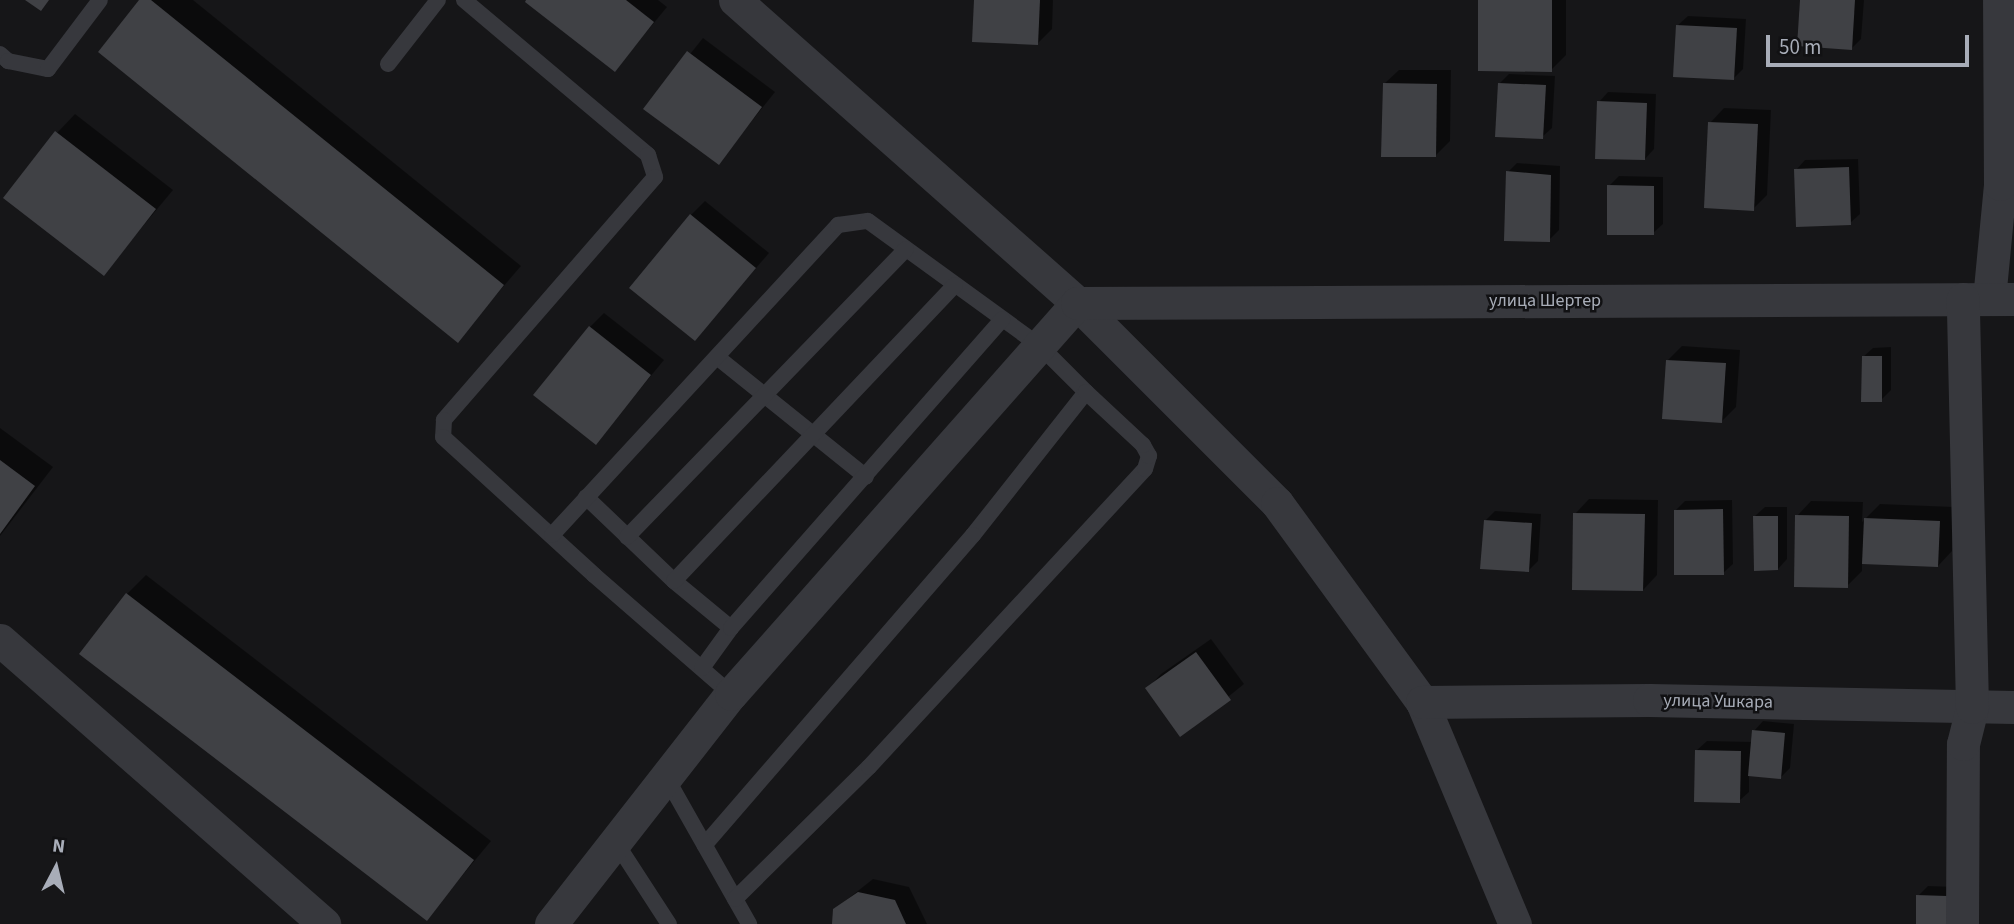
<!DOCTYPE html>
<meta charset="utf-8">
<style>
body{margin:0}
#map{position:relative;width:2014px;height:924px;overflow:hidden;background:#161618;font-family:"Source Sans 3",sans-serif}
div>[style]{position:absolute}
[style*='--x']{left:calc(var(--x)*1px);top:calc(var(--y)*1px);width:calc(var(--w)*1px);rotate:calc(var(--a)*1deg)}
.shadow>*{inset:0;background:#0007}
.building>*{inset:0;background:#404145}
.lane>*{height:16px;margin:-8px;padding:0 8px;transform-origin:8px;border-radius:8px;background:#37383d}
.street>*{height:33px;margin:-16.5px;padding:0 16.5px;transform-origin:16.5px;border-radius:16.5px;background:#37383d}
span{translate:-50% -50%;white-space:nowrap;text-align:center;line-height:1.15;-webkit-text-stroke:5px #111113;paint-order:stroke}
.street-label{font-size:18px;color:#a8adb8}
.north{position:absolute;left:21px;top:833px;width:70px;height:70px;-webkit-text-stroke:5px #111113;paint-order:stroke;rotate:7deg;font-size:19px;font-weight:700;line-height:28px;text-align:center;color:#a8adb8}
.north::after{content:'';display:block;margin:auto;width:24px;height:32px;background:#a8adb8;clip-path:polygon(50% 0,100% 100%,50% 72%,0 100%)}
.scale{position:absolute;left:1766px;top:35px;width:203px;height:32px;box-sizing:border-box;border:4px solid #a8adb8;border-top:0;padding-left:9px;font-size:21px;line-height:24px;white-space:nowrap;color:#a8adb8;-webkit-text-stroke:5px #111113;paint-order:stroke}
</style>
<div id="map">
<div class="shadow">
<i style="clip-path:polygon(142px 0,193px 0,521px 266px,457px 340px)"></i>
<i style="clip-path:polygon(529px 0,658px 0,667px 7px,615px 70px)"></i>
<i style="clip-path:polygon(976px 0,1053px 0,1052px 29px,1038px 43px)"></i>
<i style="clip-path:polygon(1480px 0,1566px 0,1566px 55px,1551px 70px)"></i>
<i style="clip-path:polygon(1802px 0,1864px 0,1861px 39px,1852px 48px)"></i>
<i style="clip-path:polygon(1688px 16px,1746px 19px,1743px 69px,1733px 79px,1678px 25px)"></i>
<i style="clip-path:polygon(703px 38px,775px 92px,718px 163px,646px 109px)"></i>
<i style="clip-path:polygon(1399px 70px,1451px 70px,1450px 141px,1435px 156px,1384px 84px)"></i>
<i style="clip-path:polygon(1509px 74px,1555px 76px,1552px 128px,1542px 137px,1500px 83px)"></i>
<i style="clip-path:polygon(1608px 92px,1656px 94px,1654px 149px,1645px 159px,1599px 102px)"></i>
<i style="clip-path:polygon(1724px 108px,1771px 110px,1767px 195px,1753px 209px,1710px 123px)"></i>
<i style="clip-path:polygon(75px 114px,173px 190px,103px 274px,57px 133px)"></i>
<i style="clip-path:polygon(1858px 159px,1860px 214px,1850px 223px,1796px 170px,1805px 160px)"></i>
<i style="clip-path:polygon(1517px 163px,1560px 166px,1559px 230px,1549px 240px,1508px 172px)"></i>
<i style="clip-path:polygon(1619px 176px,1663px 177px,1663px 224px,1653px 233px,1609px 186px)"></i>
<i style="clip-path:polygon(705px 201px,769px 253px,695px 339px,691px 215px)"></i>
<i style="clip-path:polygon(604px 313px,664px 360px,596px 442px,590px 327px)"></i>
<i style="clip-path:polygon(1682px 346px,1740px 350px,1736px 407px,1722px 421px,1668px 360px)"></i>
<i style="clip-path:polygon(1891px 347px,1891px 390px,1881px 400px,1863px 357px,1873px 348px)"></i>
<i style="clip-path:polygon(0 428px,53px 467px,0 536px)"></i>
<i style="clip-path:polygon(1589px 499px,1658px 500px,1657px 575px,1643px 590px,1575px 514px)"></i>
<i style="clip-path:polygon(1732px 500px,1733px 564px,1723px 573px,1676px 510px,1685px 501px)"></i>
<i style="clip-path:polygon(1811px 501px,1863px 502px,1862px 522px,1880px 504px,1954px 507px,1952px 551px,1938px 566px,1862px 562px,1862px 571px,1847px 586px,1797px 516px)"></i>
<i style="clip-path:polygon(1765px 507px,1787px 507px,1787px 559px,1778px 569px,1755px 516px)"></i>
<i style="clip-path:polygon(1495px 511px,1541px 514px,1538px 561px,1529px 570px,1485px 521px)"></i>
<i style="clip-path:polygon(146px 575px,491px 841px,427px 918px,81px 653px,127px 594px)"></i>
<i style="clip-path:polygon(1211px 639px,1244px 684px,1181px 735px,1147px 689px,1161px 674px)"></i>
<i style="clip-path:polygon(1763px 721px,1794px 724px,1790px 768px,1781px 777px,1749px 775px,1749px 792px,1739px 801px,1697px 750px,1707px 741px,1753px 742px,1754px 731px)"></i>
<i style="clip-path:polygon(873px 879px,909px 887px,927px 924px,833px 924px,835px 909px)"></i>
<i style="clip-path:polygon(1928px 886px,1956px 887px,1918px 924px,1918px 896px)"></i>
</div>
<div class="building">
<i style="clip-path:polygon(25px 0,49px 0,41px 11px)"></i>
<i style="clip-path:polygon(139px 0,151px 0,504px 285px,458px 343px,98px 52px)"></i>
<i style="clip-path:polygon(526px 0,626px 0,654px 22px,615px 72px,525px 2px)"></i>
<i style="clip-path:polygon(974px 0,1040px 0,1038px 45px,972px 42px)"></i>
<i style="clip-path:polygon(1478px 0,1552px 0,1552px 72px,1478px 71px)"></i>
<i style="clip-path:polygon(1800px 0,1855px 0,1852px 50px,1797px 46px)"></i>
<i style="clip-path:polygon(1676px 25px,1737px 28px,1734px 80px,1673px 77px)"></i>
<i style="clip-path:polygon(687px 51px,762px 107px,719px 165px,643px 109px)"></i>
<i style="clip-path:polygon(1383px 83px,1437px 84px,1436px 157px,1381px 157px)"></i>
<i style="clip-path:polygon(1498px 83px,1546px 85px,1543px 139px,1495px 137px)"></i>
<i style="clip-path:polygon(1597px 101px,1647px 103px,1645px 160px,1595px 159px)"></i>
<i style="clip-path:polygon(1708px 122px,1758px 124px,1754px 211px,1704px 208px)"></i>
<i style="clip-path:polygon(55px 131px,156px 209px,104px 276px,3px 198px)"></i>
<i style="clip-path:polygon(1849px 167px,1851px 225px,1796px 227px,1794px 169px)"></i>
<i style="clip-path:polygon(1506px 171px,1551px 175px,1550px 242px,1504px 241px)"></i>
<i style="clip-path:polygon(1607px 185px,1654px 186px,1654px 235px,1607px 235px)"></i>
<i style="clip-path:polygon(690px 214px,756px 268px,695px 341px,629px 288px)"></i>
<i style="clip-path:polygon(589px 326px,651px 375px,596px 445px,533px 395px)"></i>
<i style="clip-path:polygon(1862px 356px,1882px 356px,1882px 402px,1861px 402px)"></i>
<i style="clip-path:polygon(1666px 360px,1726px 363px,1722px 423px,1662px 419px)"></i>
<i style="clip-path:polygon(0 460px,35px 486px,0 534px)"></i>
<i style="clip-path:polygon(1723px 509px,1724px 575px,1674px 575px,1674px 510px)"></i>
<i style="clip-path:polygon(1573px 513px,1645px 514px,1643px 591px,1572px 590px)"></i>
<i style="clip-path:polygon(1795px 515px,1849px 516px,1848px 588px,1794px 587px)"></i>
<i style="clip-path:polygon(1753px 516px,1778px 516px,1778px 570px,1754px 571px)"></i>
<i style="clip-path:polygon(1864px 518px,1940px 521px,1938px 567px,1862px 564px)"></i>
<i style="clip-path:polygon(1484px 520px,1532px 523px,1529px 572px,1480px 569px)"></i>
<i style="clip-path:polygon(126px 593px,474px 860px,427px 921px,79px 654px)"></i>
<i style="clip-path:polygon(1196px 652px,1231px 700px,1180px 737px,1145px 688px)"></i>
<i style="clip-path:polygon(1752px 730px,1785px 733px,1781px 779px,1748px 776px)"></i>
<i style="clip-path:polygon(1695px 750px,1741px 751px,1740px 803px,1694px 802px)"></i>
<i style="clip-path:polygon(858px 892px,895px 900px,906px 924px,832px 924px,833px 909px)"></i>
<i style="clip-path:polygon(1916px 895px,1947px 896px,1947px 924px,1916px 924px)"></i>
</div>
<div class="lane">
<i style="--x:464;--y:0;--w:241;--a:40.1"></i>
<i style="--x:648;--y:155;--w:23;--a:72"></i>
<i style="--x:655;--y:177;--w:322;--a:131"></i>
<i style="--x:444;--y:420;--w:17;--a:93"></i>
<i style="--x:443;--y:437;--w:205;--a:42.4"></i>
<i style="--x:594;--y:575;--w:181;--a:41"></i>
<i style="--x:0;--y:54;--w:11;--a:41"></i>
<i style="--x:8;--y:61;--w:41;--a:11.3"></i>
<i style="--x:48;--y:69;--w:86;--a:-53"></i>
<i style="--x:388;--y:64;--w:81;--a:-52"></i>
<i style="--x:717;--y:357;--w:191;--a:38.8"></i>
<i style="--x:586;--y:497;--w:122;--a:43.7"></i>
<i style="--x:674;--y:581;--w:74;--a:39.5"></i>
<i style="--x:552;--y:535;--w:422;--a:-47.3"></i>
<i style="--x:838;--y:225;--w:30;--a:-8"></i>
<i style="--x:868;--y:221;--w:213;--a:36"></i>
<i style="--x:1040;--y:346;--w:65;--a:45"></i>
<i style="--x:1086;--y:392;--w:182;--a:128.3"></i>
<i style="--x:973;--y:535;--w:410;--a:130.9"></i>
<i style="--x:627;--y:537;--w:401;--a:-45.9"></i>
<i style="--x:674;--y:581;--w:408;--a:-46.5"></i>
<i style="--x:702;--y:668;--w:49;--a:-54.1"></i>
<i style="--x:731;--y:628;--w:411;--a:-48.7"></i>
<i style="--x:666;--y:777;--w:169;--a:60.5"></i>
<i style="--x:615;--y:841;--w:99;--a:57"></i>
<i style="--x:735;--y:899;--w:188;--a:-44.6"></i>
<i style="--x:869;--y:767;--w:406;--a:-47.2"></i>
<i style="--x:1145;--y:469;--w:14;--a:-73"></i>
<i style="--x:1149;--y:456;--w:13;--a:-119"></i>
<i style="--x:1143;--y:445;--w:78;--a:-137.1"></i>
</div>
<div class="street">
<i style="--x:735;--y:0;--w:457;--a:41.5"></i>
<i style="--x:1077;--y:303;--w:283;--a:45"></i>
<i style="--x:1277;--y:503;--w:246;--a:53.9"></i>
<i style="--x:1422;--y:702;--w:241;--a:67.3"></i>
<i style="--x:1989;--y:299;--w:116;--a:-84.5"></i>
<i style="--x:2000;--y:184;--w:184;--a:-90.3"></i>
<i style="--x:0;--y:640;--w:431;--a:41.2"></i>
<i style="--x:1422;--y:702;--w:227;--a:-0.5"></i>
<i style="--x:1649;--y:700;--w:365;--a:1.1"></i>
<i style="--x:551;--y:924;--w:292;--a:-52"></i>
<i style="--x:731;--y:694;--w:522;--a:-48.49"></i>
<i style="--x:1077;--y:303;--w:937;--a:-0.24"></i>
<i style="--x:1962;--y:924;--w:180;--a:-89.7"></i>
<i style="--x:1963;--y:744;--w:38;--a:-76"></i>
<i style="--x:1972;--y:707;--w:408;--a:-91.3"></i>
</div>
<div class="street-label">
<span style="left:1545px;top:301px">улица Шертер</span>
<span style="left:1718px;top:702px;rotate:1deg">улица Ушкара</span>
</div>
<div class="north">N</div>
<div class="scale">50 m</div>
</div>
